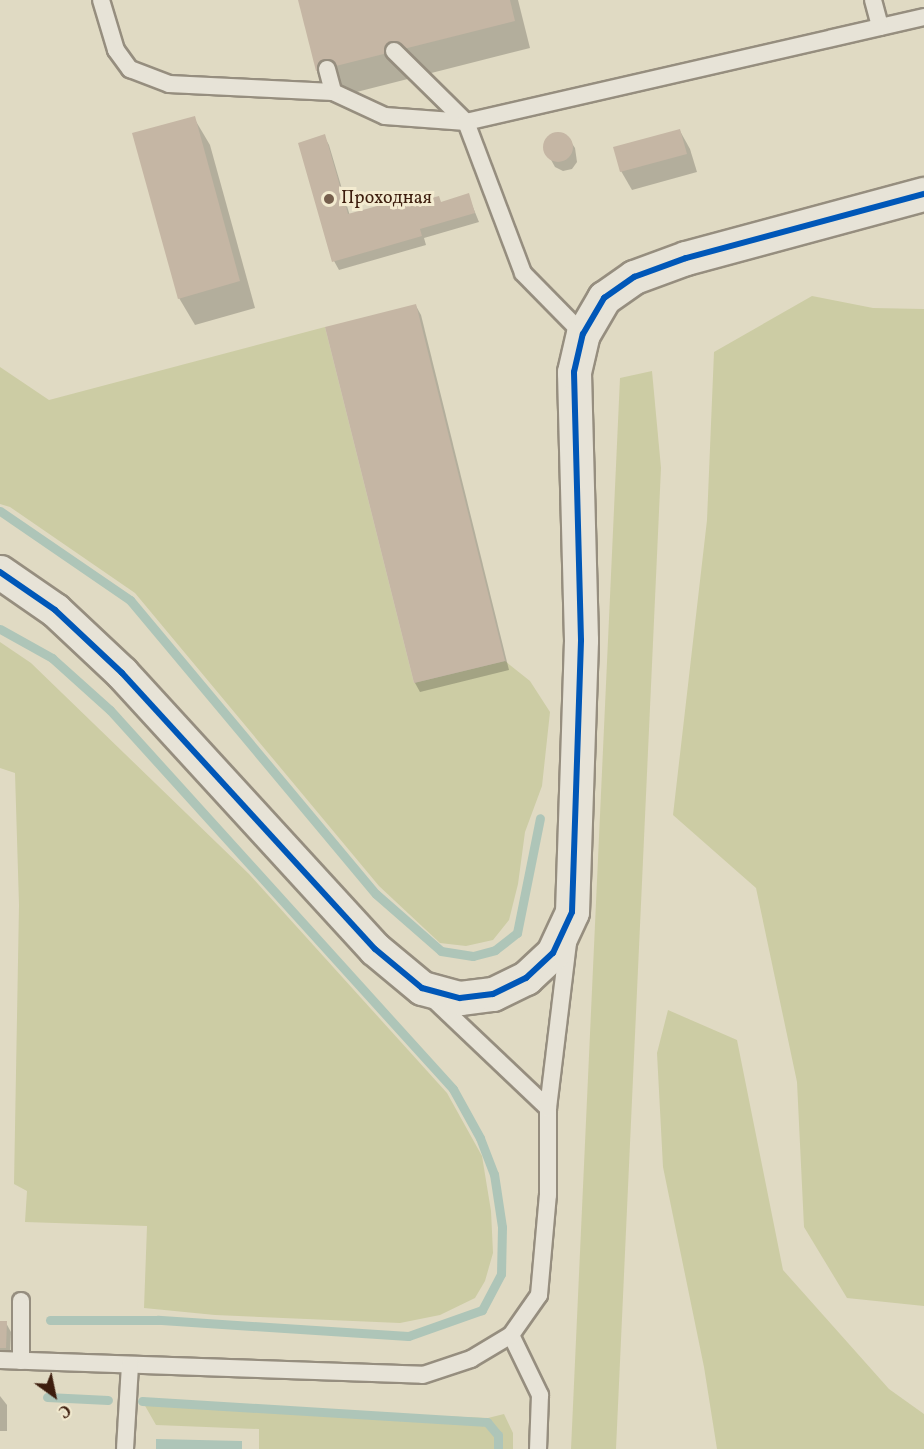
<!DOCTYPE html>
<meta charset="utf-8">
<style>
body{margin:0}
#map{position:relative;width:924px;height:1449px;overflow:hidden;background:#e0dac3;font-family:Vollkorn,serif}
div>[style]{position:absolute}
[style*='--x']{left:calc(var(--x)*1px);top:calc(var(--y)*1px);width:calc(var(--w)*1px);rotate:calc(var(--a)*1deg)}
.green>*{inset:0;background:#cccca4}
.water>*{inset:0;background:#aec5b8}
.shadow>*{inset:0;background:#0003}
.stream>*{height:9px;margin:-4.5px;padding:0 4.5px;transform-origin:4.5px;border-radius:4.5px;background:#aec5b8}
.building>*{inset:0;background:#c5b6a4}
.round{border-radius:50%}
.roads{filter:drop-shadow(2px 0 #968e7f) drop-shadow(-2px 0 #968e7f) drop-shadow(0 2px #968e7f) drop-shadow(0 -2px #968e7f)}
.service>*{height:16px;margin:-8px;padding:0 8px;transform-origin:8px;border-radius:8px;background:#e7e3d7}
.minor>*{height:33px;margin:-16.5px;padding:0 16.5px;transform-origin:16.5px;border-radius:16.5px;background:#e7e3d7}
.cycleway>*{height:6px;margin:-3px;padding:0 3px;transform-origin:3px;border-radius:3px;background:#0057b8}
.dots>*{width:16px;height:16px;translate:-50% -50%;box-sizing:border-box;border:3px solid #f3ebd0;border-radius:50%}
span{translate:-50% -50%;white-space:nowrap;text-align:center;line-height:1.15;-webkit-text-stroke:6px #f3ebd0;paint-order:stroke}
.poi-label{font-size:18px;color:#3d1d0d}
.left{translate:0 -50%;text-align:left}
.north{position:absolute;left:24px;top:1365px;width:60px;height:60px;-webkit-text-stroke:4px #f3ebd0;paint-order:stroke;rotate:147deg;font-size:16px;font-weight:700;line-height:24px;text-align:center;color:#3d1d0d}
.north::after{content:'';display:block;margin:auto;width:21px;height:27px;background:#3d1d0d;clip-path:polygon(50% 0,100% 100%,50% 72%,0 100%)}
</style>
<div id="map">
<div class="green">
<i style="clip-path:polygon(812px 296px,873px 308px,924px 309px,924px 1306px,847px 1298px,804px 1227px,797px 1082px,756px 888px,673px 815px,707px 520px,714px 352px)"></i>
<i style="clip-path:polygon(325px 327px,414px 683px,505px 661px,530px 681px,550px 712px,542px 786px,525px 832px,518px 884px,509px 920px,493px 940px,466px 946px,440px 943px,379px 886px,135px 593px,10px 507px,0 504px,0 367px,49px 400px)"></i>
<i style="clip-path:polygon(652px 371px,661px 468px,616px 1449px,571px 1449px,620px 378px)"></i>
<i style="clip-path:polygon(0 642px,31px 663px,249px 874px,447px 1093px,482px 1156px,491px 1211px,493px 1253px,485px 1281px,475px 1298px,440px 1315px,400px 1323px,215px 1315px,144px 1308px,147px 1226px,25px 1222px,27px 1191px,14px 1184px,19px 905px,15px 773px,0 768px)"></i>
<i style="clip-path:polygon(668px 1010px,737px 1040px,783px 1270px,889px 1389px,924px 1414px,924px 1449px,717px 1449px,704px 1367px,663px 1167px,657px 1053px)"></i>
<i style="clip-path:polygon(144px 1404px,488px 1418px,504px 1414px,513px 1433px,513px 1449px,259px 1449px,259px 1429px,156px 1425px)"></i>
</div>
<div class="water">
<i style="clip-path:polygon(156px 1439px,242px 1441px,242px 1449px,156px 1449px)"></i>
</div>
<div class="shadow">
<i style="clip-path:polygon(300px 0,518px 0,530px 48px,333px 98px,318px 71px)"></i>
<i style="clip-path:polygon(194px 118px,210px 145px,255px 308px,195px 325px,179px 298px)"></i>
<i style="clip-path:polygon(680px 131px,690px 149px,697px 172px,632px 190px,621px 171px)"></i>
<i style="clip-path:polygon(557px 133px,569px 139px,575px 148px,577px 162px,572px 169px,563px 171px,555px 167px,545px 149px,549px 137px)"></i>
<i style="clip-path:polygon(324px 136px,329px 145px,350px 216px,413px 205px,441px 203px,468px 195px,479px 222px,424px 238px,426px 245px,339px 270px,334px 261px)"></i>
<i style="clip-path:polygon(416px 306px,421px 315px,509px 670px,420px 692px,415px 683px,327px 328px)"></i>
<i style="clip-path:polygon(0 1323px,6px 1323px,11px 1332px,10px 1356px,0 1356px)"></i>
<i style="clip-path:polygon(0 1396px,7px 1405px,7px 1431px,0 1431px)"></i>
</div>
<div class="stream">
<i style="--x:0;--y:511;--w:158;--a:34.4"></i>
<i style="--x:130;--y:600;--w:383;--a:50.1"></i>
<i style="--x:376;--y:894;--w:86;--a:41.2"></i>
<i style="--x:441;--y:951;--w:32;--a:9"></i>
<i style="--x:473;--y:956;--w:23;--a:-15"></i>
<i style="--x:495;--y:950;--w:28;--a:-38"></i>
<i style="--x:517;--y:933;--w:117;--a:-78.7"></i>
<i style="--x:0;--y:629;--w:60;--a:29.1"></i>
<i style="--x:52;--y:658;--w:78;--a:41.9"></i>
<i style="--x:110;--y:710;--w:511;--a:47.85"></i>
<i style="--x:453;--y:1089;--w:56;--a:61.1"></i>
<i style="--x:480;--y:1138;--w:39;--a:69"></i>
<i style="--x:494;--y:1174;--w:54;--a:81.4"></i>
<i style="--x:502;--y:1227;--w:47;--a:91.2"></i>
<i style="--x:501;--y:1274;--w:41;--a:117.8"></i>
<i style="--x:482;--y:1310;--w:78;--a:160.6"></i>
<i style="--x:408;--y:1336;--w:251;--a:-176.3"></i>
<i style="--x:158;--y:1320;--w:108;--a:180"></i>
<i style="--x:47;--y:1397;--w:61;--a:2.8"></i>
<i style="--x:142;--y:1401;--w:346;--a:3.5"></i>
<i style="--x:487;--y:1422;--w:17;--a:50"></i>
<i style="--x:498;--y:1435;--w:14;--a:90"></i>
</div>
<div class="building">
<i style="clip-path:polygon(298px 0,510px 0,515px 21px,316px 71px)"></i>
<i style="clip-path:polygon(195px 116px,240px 281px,178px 299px,132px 133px)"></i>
<i style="clip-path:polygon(680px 129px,687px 154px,620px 172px,613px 147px)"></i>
<i class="round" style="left:543px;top:132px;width:30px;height:30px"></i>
<i style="clip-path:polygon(325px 134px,348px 214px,410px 197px,412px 203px,439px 196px,441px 202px,469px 193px,475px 213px,420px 229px,422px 236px,332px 262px,298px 143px)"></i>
<i style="clip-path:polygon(416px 304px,505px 661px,414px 683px,325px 327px)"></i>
<i style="clip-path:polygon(0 1321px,7px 1321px,6px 1348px,0 1348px)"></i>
</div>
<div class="roads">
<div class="service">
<i style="--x:101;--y:0;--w:52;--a:73.3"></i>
<i style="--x:116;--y:50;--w:24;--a:54"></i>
<i style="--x:130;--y:69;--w:42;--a:21"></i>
<i style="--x:169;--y:84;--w:164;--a:2.8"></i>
<i style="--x:333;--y:92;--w:57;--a:24.8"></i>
<i style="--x:385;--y:116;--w:81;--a:4.2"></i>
<i style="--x:466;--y:122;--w:470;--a:-12.9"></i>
<i style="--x:873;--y:0;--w:28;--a:75"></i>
<i style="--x:394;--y:51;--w:101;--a:44.6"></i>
<i style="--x:466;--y:122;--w:161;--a:69.3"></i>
<i style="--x:523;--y:273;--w:86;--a:45.5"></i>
<i style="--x:327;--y:69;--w:24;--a:75"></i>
<i style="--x:431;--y:997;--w:161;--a:43.5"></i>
<i style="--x:511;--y:1335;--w:67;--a:64.2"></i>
<i style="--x:540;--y:1395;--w:54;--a:92.1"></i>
<i style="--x:0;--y:1360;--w:423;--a:2"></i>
<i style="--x:423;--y:1375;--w:51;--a:-18.4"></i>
<i style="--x:471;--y:1359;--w:47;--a:-31"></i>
<i style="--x:511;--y:1335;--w:49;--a:-55"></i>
<i style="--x:539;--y:1295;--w:100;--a:-84.9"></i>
<i style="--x:548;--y:1195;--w:87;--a:-90"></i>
<i style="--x:548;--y:1108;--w:166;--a:-83.1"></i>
<i style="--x:21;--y:1361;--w:60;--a:-90"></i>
<i style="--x:125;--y:1449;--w:84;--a:-86.6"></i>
</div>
<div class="minor">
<i style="--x:0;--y:572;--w:67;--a:34.6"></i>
<i style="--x:55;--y:610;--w:92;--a:43.2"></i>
<i style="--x:122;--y:673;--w:374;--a:47.5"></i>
<i style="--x:375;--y:949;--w:61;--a:39.7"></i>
<i style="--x:422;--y:988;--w:39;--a:15"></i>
<i style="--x:460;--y:998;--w:33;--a:-7"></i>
<i style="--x:493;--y:994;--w:37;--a:-26"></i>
<i style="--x:526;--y:978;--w:37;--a:-43"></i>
<i style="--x:553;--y:953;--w:45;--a:-65.1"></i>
<i style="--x:572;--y:912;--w:272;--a:-88.1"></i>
<i style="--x:581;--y:640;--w:268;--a:-91.5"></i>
<i style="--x:574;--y:372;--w:39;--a:-77"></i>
<i style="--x:583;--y:334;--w:42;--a:-59.7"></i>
<i style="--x:604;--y:298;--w:37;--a:-35"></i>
<i style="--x:634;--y:277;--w:55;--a:-20.1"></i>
<i style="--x:686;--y:258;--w:246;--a:-15.1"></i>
</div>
</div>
<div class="cycleway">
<i style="--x:0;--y:572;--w:67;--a:34.6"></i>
<i style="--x:55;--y:610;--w:92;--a:43.2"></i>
<i style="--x:122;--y:673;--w:374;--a:47.5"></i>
<i style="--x:375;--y:949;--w:61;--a:39.7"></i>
<i style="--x:422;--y:988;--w:39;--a:15"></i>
<i style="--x:460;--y:998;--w:33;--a:-7"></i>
<i style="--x:493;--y:994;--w:37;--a:-26"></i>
<i style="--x:526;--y:978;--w:37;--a:-43"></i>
<i style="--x:553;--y:953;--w:45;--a:-65.1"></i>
<i style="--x:572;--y:912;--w:272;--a:-88.1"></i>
<i style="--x:581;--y:640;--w:268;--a:-91.5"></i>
<i style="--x:574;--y:372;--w:39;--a:-77"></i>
<i style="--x:583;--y:334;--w:42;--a:-59.7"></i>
<i style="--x:604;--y:298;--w:37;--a:-35"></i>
<i style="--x:634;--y:277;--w:55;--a:-20.1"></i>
<i style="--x:686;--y:258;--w:246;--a:-15.1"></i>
</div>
<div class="dots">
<i style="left:329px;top:199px;background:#765f4d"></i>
</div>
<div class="poi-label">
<span class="left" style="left:341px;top:199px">Проходная</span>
</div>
<div class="north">С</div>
</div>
